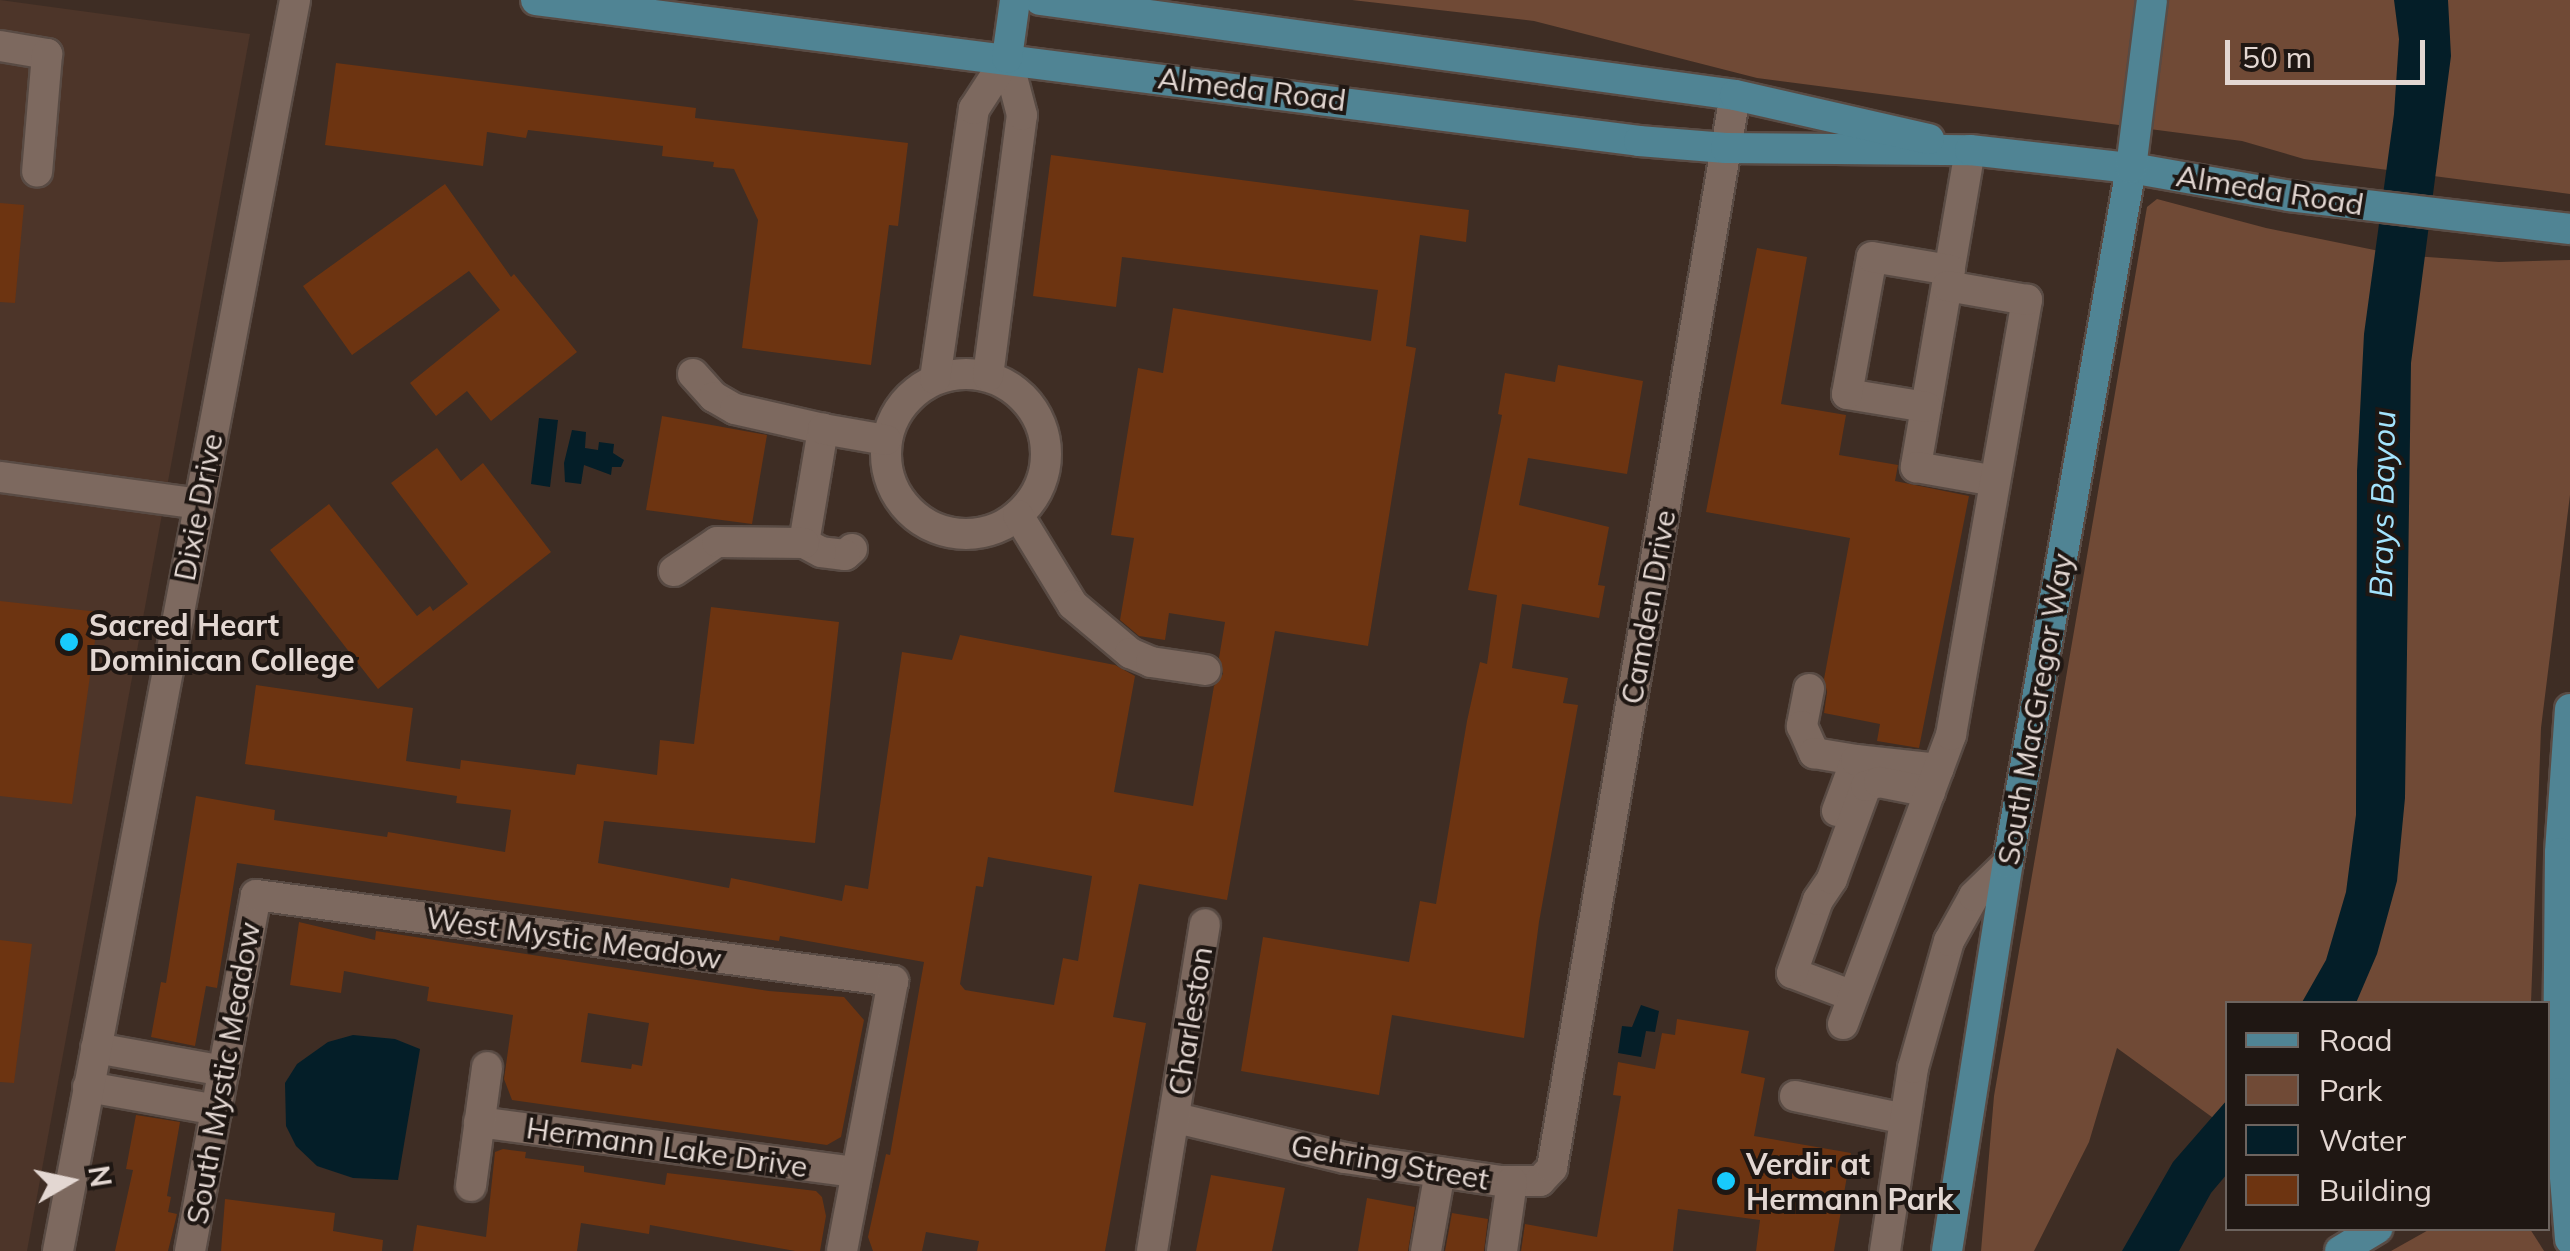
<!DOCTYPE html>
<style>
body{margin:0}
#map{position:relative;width:2570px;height:1251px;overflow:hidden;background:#3e2d24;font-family:Mulish,sans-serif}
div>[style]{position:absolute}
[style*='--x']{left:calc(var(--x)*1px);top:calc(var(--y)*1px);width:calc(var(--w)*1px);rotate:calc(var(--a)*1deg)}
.built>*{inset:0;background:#4d3529}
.green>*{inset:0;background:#704a36}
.water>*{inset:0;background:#041e28}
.building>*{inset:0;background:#6d3411}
.roads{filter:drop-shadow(2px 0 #594b44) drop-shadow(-2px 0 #594b44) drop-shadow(0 2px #594b44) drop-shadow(0 -2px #594b44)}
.minor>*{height:30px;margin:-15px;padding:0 15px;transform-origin:15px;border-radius:15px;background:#7d695f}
.minor>.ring{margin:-15px;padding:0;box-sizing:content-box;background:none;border:30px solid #7d695f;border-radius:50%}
.major>*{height:30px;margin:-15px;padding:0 15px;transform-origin:15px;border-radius:15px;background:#508494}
.dots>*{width:28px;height:28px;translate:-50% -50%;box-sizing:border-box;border:5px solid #1f1713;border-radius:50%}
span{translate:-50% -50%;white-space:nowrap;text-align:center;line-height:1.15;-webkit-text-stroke:8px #1f1713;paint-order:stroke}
.street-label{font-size:30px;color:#e3d7d2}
.poi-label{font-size:30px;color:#e3d7d2;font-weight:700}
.left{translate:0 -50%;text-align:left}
.water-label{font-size:32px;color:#a3e3fd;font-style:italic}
.legend{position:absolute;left:2225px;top:1001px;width:325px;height:230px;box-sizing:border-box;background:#1f1713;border:2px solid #6d645f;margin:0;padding:12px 18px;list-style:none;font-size:30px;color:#e3d7d2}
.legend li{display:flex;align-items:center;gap:20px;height:50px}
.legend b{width:50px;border:2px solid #6d645f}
.north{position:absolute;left:20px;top:1131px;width:100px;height:100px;-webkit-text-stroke:8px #1f1713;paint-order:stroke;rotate:81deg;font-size:28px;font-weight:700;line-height:40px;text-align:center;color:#e3d7d2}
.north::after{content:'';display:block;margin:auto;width:35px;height:45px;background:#e3d7d2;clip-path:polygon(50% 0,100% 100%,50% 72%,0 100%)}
.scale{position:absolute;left:2225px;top:40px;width:200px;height:45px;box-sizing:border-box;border:5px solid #e3d7d2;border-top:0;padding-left:12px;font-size:30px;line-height:35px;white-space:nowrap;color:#e3d7d2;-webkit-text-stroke:8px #1f1713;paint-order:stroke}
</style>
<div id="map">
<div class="built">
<i style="clip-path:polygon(0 0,250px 34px,27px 1251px,0 1251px)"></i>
</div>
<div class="green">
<i style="clip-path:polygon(1352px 0,2570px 0,2570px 194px,2304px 159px,2242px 141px,1757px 78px,1534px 21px)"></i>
<i style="clip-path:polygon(2157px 199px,2266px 228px,2399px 255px,2499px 262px,2570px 260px,2570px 495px,2541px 728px,2531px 1003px,2228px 1004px,2227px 1128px,2117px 1048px,2089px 1142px,2034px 1251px,1981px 1251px,1994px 1096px,2147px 207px)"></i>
<i style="clip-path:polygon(2432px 1228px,2530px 1229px,2544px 1251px,2391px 1251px)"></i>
</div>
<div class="water">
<i style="clip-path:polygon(2394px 0,2448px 0,2451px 56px,2411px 363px,2405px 798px,2397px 881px,2377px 954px,2356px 1003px,2301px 1004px,2326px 960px,2346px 892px,2356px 815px,2357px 471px,2364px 334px,2394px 114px,2399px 39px)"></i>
<i style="clip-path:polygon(539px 418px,558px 420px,550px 487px,531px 484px)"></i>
<i style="clip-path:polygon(572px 430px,586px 432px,585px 448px,598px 450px,599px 442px,614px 444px,613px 453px,624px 460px,621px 467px,612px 467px,611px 475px,584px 465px,581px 484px,565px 482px,564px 463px)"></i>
<i style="clip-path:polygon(1641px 1005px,1659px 1011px,1655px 1032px,1646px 1031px,1641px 1057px,1618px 1053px,1622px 1026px,1632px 1027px)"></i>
<i style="clip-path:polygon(353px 1035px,395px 1039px,420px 1049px,398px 1180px,353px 1178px,317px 1166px,296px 1146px,286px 1126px,285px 1083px,297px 1064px,328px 1042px)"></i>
<i style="clip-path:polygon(2227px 1100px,2227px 1174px,2211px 1193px,2179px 1251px,2122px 1251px,2173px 1162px)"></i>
</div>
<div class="building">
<i style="clip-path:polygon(336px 63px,696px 108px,695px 118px,908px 143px,898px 226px,889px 225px,871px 365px,742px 348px,758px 220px,734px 169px,713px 167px,714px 162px,662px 156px,663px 146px,528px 130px,526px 138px,487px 132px,483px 166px,325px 145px)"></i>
<i style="clip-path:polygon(evenodd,1051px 155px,1469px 210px,1466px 242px,1420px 235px,1406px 346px,1416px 348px,1368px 646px,1275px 631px,1227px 900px,1139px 884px,1113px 1017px,1146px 1023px,1105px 1251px,977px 1251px,979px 1241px,926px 1232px,922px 1251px,873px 1251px,868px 1237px,886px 1154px,890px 1155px,924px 962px,780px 936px,779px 941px,237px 863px,217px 988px,206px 986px,195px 1046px,151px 1037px,161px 982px,166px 983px,196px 796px,275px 810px,274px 820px,387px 837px,388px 832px,505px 852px,511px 810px,456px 803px,457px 796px,245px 764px,256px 685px,413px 708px,406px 761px,460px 769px,461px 760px,575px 775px,577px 764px,657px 775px,660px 740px,694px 744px,711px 607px,839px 622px,815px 843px,604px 821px,598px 863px,729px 888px,731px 878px,842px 901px,845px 885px,868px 889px,902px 652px,952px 660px,960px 635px,1115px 665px,1135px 676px,1114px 792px,1193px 806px,1214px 686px,1223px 674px,1219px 658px,1225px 622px,1169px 613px,1165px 640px,1139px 636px,1120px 620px,1134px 538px,1111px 535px,1138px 368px,1163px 373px,1173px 308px,1371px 341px,1378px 290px,1122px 257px,1116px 307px,1033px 296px,1051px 155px,988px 857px,1092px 876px,1078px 961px,1063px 958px,1054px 1005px,965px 990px,960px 984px,976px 886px,983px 887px,988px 857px)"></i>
<i style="clip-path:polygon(445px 184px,511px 277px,514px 274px,577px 352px,491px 421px,467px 391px,436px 416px,410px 383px,500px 310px,469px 271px,352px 355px,303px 286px)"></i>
<i style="clip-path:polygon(0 203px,24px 205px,15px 303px,0 302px)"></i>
<i style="clip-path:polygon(1757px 248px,1807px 257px,1781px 404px,1846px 415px,1839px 455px,1898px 465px,1895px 481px,1969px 496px,1919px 748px,1877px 741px,1880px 724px,1824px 713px,1827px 692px,1824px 679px,1850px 538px,1706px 512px)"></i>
<i style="clip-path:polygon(1558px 365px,1643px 381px,1627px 474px,1528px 458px,1519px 505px,1609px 527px,1598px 585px,1605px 586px,1599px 618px,1522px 604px,1512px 668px,1568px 678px,1563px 703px,1578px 705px,1539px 922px,1524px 1038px,1392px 1015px,1379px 1095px,1241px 1071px,1263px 937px,1409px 962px,1420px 901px,1436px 904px,1467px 721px,1480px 662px,1487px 664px,1497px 595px,1468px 590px,1502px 415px,1498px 414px,1505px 373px,1555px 382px)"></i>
<i style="clip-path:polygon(662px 416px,767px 435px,752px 524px,646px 510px)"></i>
<i style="clip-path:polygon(437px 448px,461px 481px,483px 463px,551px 552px,378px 689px,270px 550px,329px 504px,417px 616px,430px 606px,433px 611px,468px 584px,391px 483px)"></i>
<i style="clip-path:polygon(0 601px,99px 612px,72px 804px,0 796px)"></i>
<i style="clip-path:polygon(evenodd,299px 922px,375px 940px,376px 931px,769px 991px,844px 997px,864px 1020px,841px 1137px,827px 1145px,512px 1100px,504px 1079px,513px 1015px,427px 1001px,429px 987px,344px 971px,341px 993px,290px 985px,299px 922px,588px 1013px,649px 1023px,642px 1066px,632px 1064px,631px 1069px,581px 1062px,588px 1013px)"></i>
<i style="clip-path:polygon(0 940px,32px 944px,14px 1083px,0 1082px)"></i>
<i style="clip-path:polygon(1677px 1019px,1749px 1031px,1741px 1073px,1765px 1078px,1754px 1136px,1851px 1153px,1834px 1251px,1756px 1251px,1760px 1220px,1678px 1209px,1673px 1251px,1521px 1251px,1525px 1224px,1597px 1237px,1621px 1096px,1613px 1095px,1618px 1062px,1655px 1069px,1662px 1033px,1675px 1035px)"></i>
<i style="clip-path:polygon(136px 1115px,180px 1122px,167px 1196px,171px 1197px,168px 1212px,177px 1214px,168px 1251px,115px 1251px,133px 1170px,126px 1169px)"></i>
<i style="clip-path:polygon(503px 1149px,526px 1152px,525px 1158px,584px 1166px,584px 1172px,665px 1185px,667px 1173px,816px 1191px,822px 1197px,826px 1216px,820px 1251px,795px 1251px,650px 1225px,649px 1234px,581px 1223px,577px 1251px,413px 1251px,417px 1225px,486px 1237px,495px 1152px)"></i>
<i style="clip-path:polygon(1211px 1175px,1285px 1188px,1272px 1251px,1196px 1251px)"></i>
<i style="clip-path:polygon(1367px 1198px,1415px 1207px,1408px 1251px,1358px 1251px)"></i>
<i style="clip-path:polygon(225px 1199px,335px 1213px,333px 1231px,383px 1240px,382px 1251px,221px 1251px)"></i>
<i style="clip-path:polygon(1452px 1213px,1488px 1219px,1484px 1251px,1445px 1251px)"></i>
</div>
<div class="roads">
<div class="minor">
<i style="--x:0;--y:46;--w:48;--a:9.7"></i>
<i style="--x:47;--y:54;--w:118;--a:94.8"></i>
<i style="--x:1970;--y:150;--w:322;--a:99.7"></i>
<i style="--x:1916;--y:467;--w:80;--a:10"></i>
<i class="ring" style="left:886px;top:374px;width:130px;height:130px"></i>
<i style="--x:693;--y:374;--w:31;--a:48"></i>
<i style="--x:714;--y:397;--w:24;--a:30"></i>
<i style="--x:735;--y:409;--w:90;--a:12.8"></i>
<i style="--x:988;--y:376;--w:263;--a:-82.6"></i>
<i style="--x:1022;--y:115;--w:59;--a:-104.7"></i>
<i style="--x:935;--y:379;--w:273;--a:-81.8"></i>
<i style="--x:974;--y:109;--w:61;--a:-57.1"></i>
<i style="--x:1926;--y:407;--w:80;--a:-170.7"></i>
<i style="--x:1847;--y:394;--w:139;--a:-79.7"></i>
<i style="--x:1872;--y:257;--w:79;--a:9.5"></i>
<i style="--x:0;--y:477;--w:201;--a:7.7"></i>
<i style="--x:1018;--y:515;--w:105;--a:58.6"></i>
<i style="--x:1073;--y:605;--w:75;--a:40.1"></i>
<i style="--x:1130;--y:653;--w:23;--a:23"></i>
<i style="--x:1151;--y:662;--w:55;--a:8.4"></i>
<i style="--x:852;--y:549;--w:9;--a:139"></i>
<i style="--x:845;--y:555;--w:24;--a:-173"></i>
<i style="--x:821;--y:552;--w:19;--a:-152"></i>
<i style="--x:804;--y:543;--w:116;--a:-80.5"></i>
<i style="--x:823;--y:429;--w:64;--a:9.9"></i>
<i style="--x:674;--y:571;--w:52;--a:-34"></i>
<i style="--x:717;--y:542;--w:87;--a:0.7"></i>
<i style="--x:1809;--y:689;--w:38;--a:101"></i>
<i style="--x:1802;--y:726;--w:30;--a:66"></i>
<i style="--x:1814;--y:753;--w:43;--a:9.5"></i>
<i style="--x:1837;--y:811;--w:54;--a:-69.6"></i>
<i style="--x:1856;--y:760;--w:83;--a:6.2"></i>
<i style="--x:1853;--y:996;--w:65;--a:-159.3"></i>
<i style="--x:1792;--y:973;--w:77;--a:-70.4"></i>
<i style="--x:1818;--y:900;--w:25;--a:-56"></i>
<i style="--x:1832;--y:879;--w:99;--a:-69.9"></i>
<i style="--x:1866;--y:786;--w:14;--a:-17"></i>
<i style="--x:1879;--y:782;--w:52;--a:11.1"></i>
<i style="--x:1843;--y:1024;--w:309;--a:-69.5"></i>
<i style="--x:1951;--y:735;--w:442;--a:-80.1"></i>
<i style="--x:2027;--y:300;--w:81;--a:-170.1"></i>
<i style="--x:96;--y:1048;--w:130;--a:10.2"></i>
<i style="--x:88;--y:1087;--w:131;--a:10.1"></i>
<i style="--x:1795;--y:1096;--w:112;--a:11.8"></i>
<i style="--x:1176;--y:1118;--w:174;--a:13.3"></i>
<i style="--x:1345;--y:1158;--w:158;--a:8.4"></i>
<i style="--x:1501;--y:1181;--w:39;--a:0"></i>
<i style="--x:1540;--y:1181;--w:18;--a:-47"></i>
<i style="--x:1552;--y:1168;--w:1088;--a:-80.32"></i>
<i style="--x:479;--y:1122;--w:380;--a:7.6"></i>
<i style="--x:471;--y:1186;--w:120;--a:-82.3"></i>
<i style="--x:58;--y:1251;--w:1273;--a:-79.27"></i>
<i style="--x:190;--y:1251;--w:362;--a:-79.5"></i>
<i style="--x:256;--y:895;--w:643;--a:7.69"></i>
<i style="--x:893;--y:981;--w:275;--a:100.7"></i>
<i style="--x:1152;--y:1251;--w:331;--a:-80.8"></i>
<i style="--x:1426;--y:1251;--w:80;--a:-80"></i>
<i style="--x:1502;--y:1251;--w:70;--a:-81.8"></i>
<i style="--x:1885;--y:1251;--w:185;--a:-81.3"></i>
<i style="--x:1913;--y:1068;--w:132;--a:-74.2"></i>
<i style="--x:1949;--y:941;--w:51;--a:-60.9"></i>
<i style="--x:1974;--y:896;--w:47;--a:-44.1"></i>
</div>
<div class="major">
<i style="--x:536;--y:0;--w:1112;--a:7.28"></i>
<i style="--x:1639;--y:141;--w:87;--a:4.6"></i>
<i style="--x:1726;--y:148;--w:244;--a:0.5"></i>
<i style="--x:1970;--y:150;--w:162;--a:6.4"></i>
<i style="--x:2131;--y:168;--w:160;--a:10"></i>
<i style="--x:2289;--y:196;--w:283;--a:6.7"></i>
<i style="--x:1040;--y:0;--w:701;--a:7.78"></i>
<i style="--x:1735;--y:95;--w:199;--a:12.8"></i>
<i style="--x:1007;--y:58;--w:59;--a:-82.1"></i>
<i style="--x:2570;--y:709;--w:144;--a:94"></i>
<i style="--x:2560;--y:853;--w:240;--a:90.5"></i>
<i style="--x:2558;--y:1093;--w:147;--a:85.3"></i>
<i style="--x:1947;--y:1251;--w:393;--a:-81.1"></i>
<i style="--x:2008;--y:863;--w:706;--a:-79.96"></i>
<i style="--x:2131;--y:168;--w:169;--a:-82.9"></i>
<i style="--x:2340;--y:1251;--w:44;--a:-31.2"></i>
</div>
</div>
<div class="dots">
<i style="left:69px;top:642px;background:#18cafc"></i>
<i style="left:1726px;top:1181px;background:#18cafc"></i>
</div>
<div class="street-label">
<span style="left:1252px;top:89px;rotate:7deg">Almeda Road</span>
<span style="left:2270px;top:190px;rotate:9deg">Almeda Road</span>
<span style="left:198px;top:507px;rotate:-79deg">Dixie Drive</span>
<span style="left:1648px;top:607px;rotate:-80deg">Camden Drive</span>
<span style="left:2035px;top:709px;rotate:-80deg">South MacGregor Way</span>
<span style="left:574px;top:938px;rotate:8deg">West Mystic Meadow</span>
<span style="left:1190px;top:1021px;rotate:-81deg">Charleston</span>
<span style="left:223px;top:1073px;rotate:-80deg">South Mystic Meadow</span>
<span style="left:667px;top:1147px;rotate:8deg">Hermann Lake Drive</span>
<span style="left:1390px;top:1162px;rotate:10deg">Gehring Street</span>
</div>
<div class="poi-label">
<span class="left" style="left:89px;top:642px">Sacred Heart<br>Dominican College</span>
<span class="left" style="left:1746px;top:1181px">Verdir at<br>Hermann Park</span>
</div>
<div class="water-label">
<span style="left:2382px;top:504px;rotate:-89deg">Brays Bayou</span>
</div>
<ul class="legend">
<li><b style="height:12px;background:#508494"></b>Road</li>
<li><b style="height:28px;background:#704a36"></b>Park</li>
<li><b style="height:28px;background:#041e28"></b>Water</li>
<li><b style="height:28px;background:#6d3411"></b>Building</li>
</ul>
<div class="north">N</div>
<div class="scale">50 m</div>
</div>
